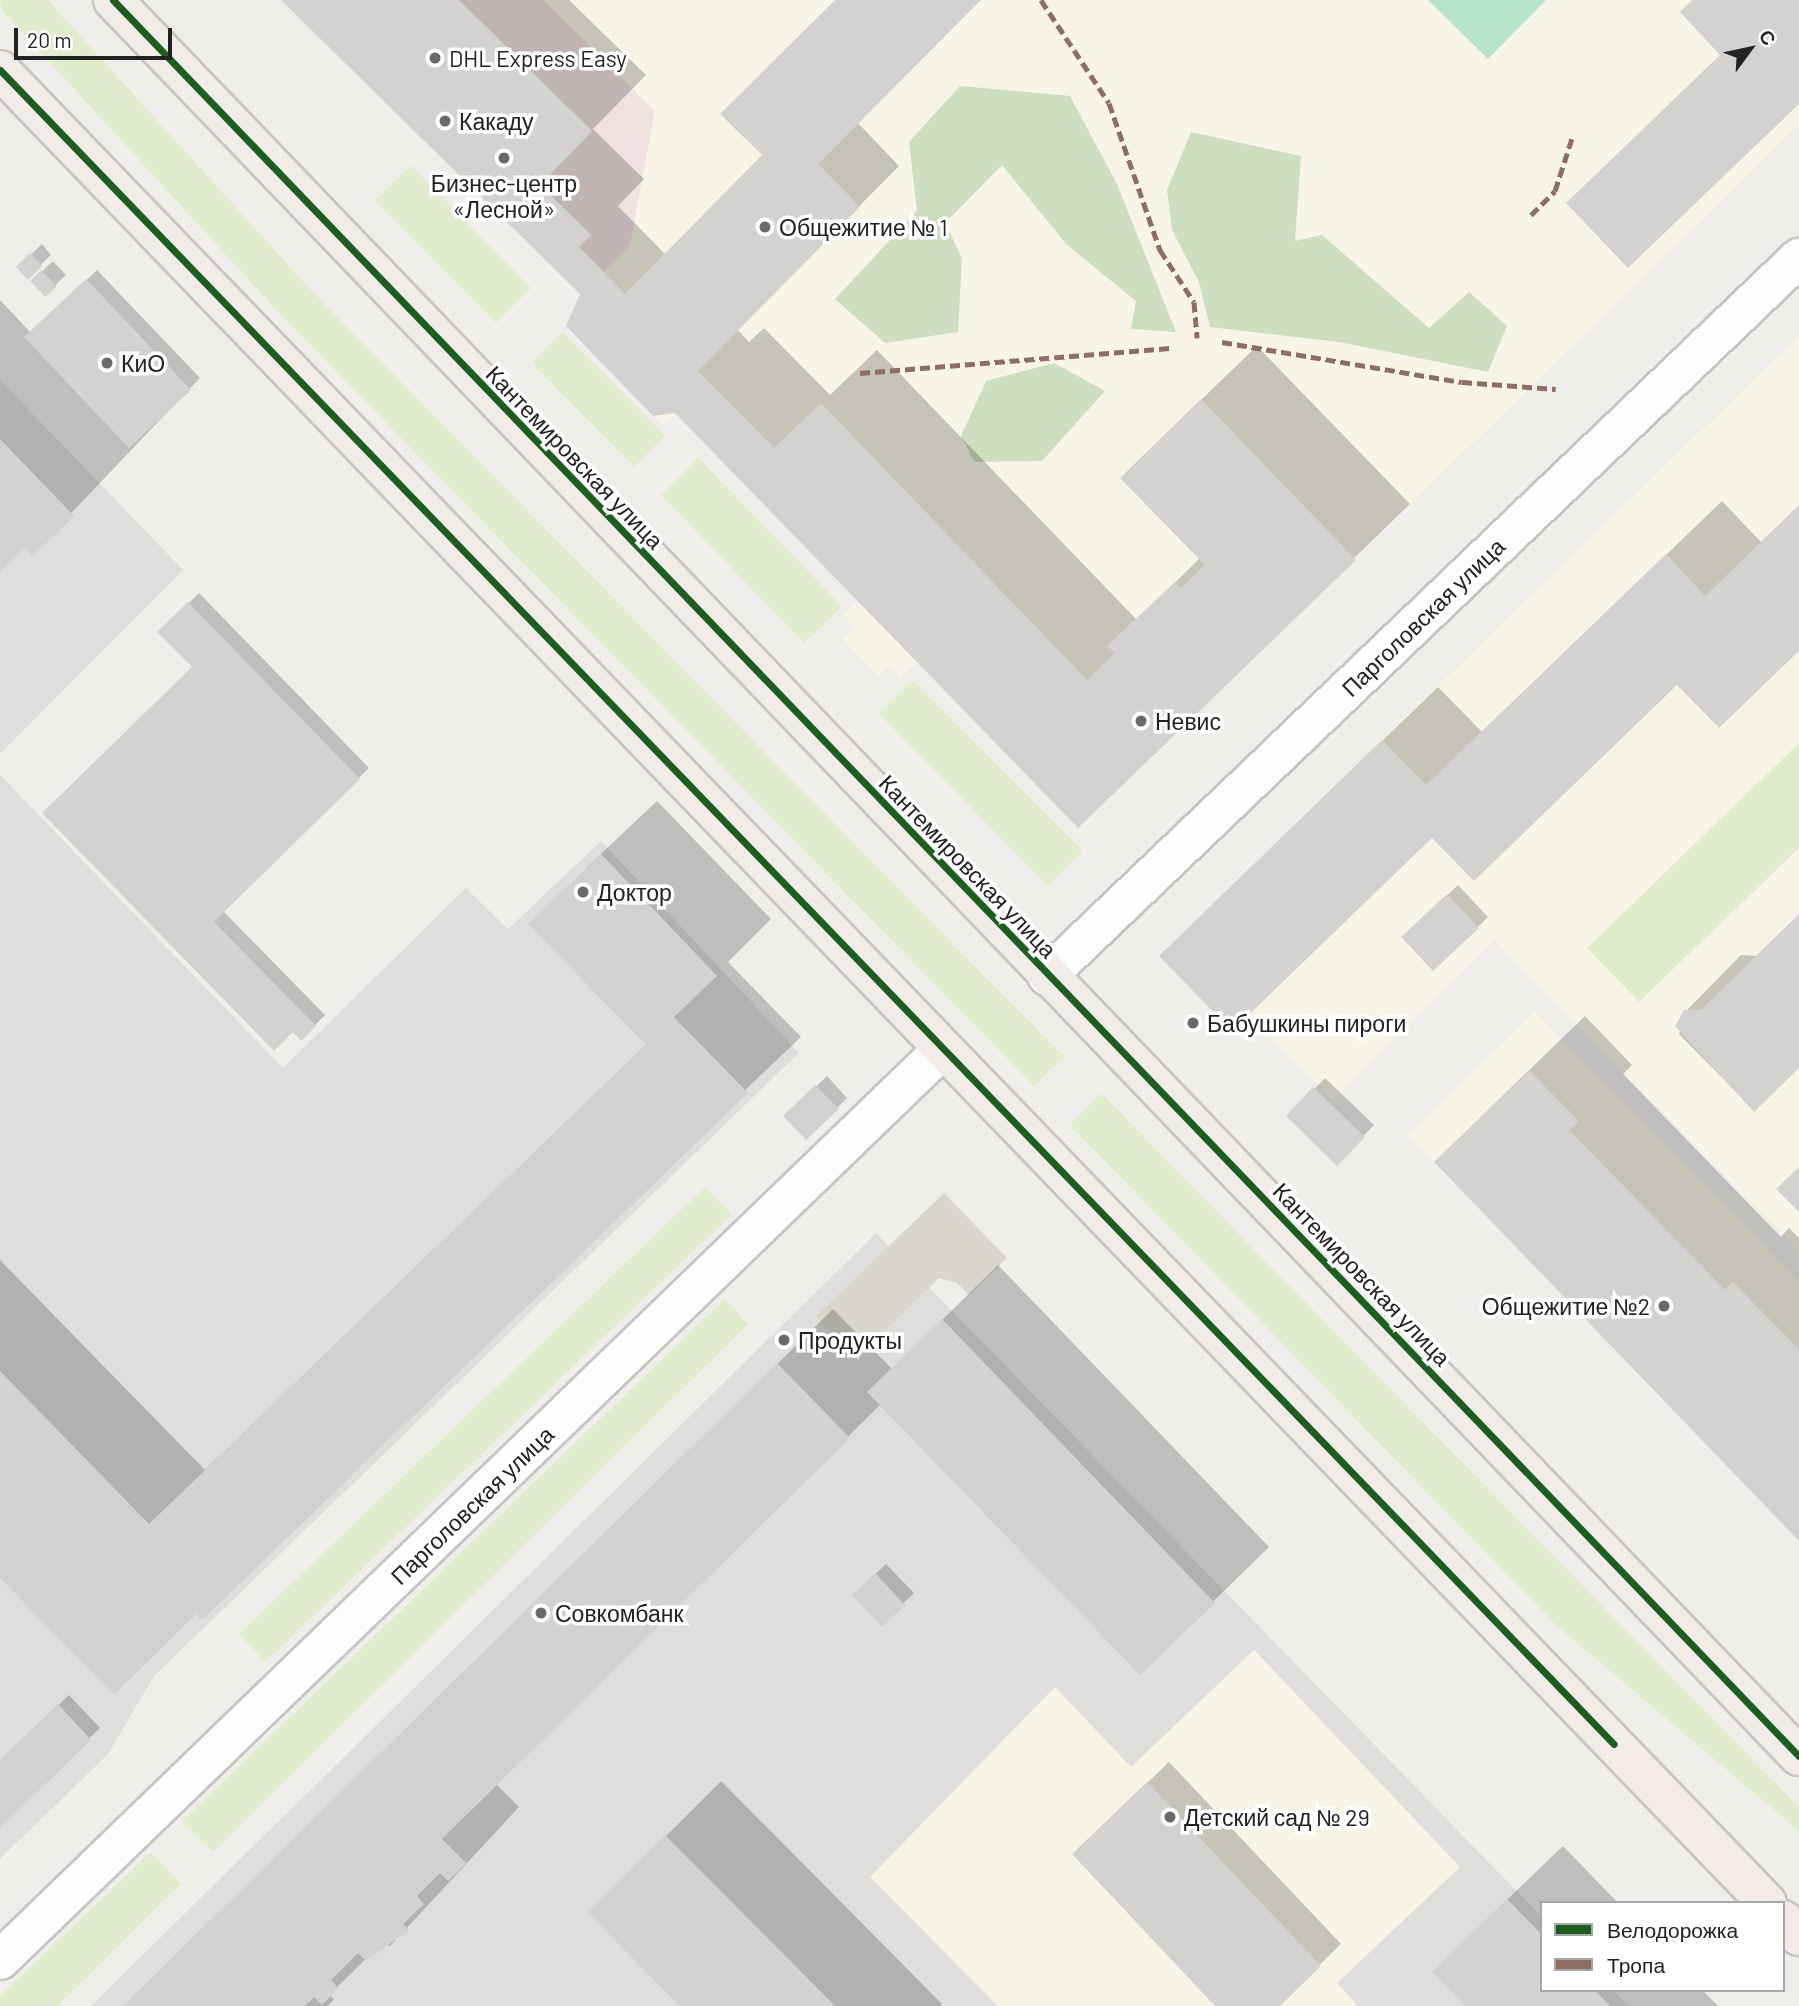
<!DOCTYPE html>
<meta charset="utf-8">
<style>
body{margin:0}
#map{position:relative;width:1799px;height:2006px;overflow:hidden;background:#f0eeeb;font-family:Barlow,sans-serif}
div>[style]{position:absolute}
[style*='--x']{left:calc(var(--x)*1px);top:calc(var(--y)*1px);width:calc(var(--w)*1px);rotate:calc(var(--a)*1deg)}
.residential>*{inset:0;background:#dfdedc}
.commercial>*{inset:0;background:#f1e2e2}
.education>*{inset:0;background:#f8f5e8}
.construction>*{inset:0;background:#d9d7cd}
.grass>*{inset:0;background:#e0eccb}
.forest>*{inset:0;background:#cedec1}
.pitch>*{inset:0;background:#b7e5cc}
.shadow>*{inset:0;background:#0003}
.building>*{inset:0;background:#d4d2d0}
.roads{filter:drop-shadow(2px 0 #c6c5c3) drop-shadow(-2px 0 #c6c5c3) drop-shadow(0 2px #c6c5c3) drop-shadow(0 -2px #c6c5c3)}
.minor>*{height:38px;margin:-19px;padding:0 19px;transform-origin:19px;border-radius:19px;background:#fdfcfc}
.major>*{height:38px;margin:-19px;padding:0 19px;transform-origin:19px;border-radius:19px;background:#f2ebe7}
.quiet>*{height:5px;margin-top:-2.5px;transform-origin:0;background:repeating-linear-gradient(90deg,#8d6e63 0 10px,transparent 0 15px)}
.cycleway>*{height:7px;margin:-3.5px;padding:0 3.5px;transform-origin:3.5px;border-radius:3.5px;background:#1b5e20}
.dots>*{width:19px;height:19px;translate:-50% -50%;box-sizing:border-box;border:4px solid #fff;border-radius:50%}
span{translate:-50% -50%;white-space:nowrap;text-align:center;line-height:1.15;-webkit-text-stroke:7px #fff;paint-order:stroke}
.poi-label{font-size:23px;color:#222}
.left{translate:0 -50%;text-align:left}
.right{translate:-100% -50%;text-align:right}
.street-label{font-size:23px;color:#222}
.legend{position:absolute;left:1540px;top:1901px;width:245px;height:91px;box-sizing:border-box;background:#fff;border:2px solid #a7a7a7;margin:0;padding:9px 12px;list-style:none;font-size:21px;color:#222}
.legend li{display:flex;align-items:center;gap:14px;height:35px}
.legend b{width:35px;border:2px solid #a7a7a7}
.north{position:absolute;left:1715px;top:14px;width:70px;height:70px;-webkit-text-stroke:5px #fff;paint-order:stroke;rotate:57deg;font-size:19px;font-weight:700;line-height:28px;text-align:center;color:#222}
.north::after{content:'';display:block;margin:auto;width:24px;height:32px;background:#222;clip-path:polygon(50% 0,100% 100%,50% 72%,0 100%)}
.scale{position:absolute;left:14px;top:28px;width:158px;height:32px;box-sizing:border-box;border:4px solid #222;border-top:0;padding-left:9px;font-size:21px;line-height:24px;white-space:nowrap;color:#222;-webkit-text-stroke:5px #fff;paint-order:stroke}
</style>
<div id="map">
<div class="residential">
<i style="clip-path:polygon(0 380px,183px 570px,0 754px)"></i>
<i style="clip-path:polygon(0 775px,283px 1068px,466px 888px,508px 929px,601px 841px,799px 1053px,154px 1676px,108px 1754px,0 1859px)"></i>
<i style="clip-path:polygon(876px 1233px,1542px 1917px,1542px 1990px,1613px 1990px,1629px 2006px,91px 2006px)"></i>
</div>
<div class="commercial">
<i style="clip-path:polygon(282px 0,543px 0,655px 111px,630px 245px,604px 272px)"></i>
</div>
<div class="education">
<i style="clip-path:polygon(543px 0,1799px 0,1799px 125px,1078px 828px,917px 662px,900px 678px,889px 666px,879px 676px,843px 639px,854px 627px,844px 615px,858px 601px,676px 414px,663px 426px,566px 326px,580px 294px,556px 270px,591px 260px,604px 272px,630px 245px,655px 111px)"></i>
<i style="clip-path:polygon(1799px 336px,1799px 1251px,1494px 940px,1333px 1099px,1249px 1016px,1232px 1031px,1159px 956px)"></i>
<i style="clip-path:polygon(1535px 1012px,1799px 1281px,1799px 1541px,1408px 1135px)"></i>
<i style="clip-path:polygon(1254px 1650px,1460px 1867px,1337px 1983px,1358px 2006px,998px 2006px,870px 1877px,1055px 1687px,1131px 1767px)"></i>
</div>
<div class="construction">
<i style="clip-path:polygon(944px 1193px,1007px 1258px,969px 1295px,957px 1283px,939px 1278px,857px 1358px,816px 1316px)"></i>
</div>
<div class="grass">
<i style="clip-path:polygon(0 0,48px 0,309px 288px,1064px 1057px,1034px 1086px,281px 315px,2px 10px)"></i>
<i style="clip-path:polygon(411px 165px,531px 288px,496px 323px,375px 200px)"></i>
<i style="clip-path:polygon(563px 332px,665px 436px,634px 467px,532px 363px)"></i>
<i style="clip-path:polygon(698px 458px,842px 606px,804px 643px,661px 495px)"></i>
<i style="clip-path:polygon(913px 680px,1083px 851px,1048px 886px,879px 714px)"></i>
<i style="clip-path:polygon(1799px 743px,1799px 848px,1639px 1002px,1587px 948px)"></i>
<i style="clip-path:polygon(1101px 1093px,1799px 1807px,1799px 1831px,1557px 1626px,1070px 1125px)"></i>
<i style="clip-path:polygon(705px 1187px,732px 1214px,265px 1662px,239px 1634px)"></i>
<i style="clip-path:polygon(725px 1299px,748px 1324px,213px 1852px,182px 1821px)"></i>
<i style="clip-path:polygon(151px 1852px,181px 1884px,57px 2006px,0 2006px,0 1996px)"></i>
</div>
<div class="forest">
<i style="clip-path:polygon(960px 86px,1070px 96px,1117px 184px,1176px 332px,1131px 329px,1136px 301px,1066px 244px,1002px 165px,945px 223px,962px 258px,958px 332px,885px 343px,835px 299px,917px 211px,909px 142px)"></i>
<i style="clip-path:polygon(1191px 132px,1301px 156px,1295px 241px,1322px 235px,1429px 328px,1469px 292px,1507px 326px,1488px 372px,1339px 342px,1210px 327px,1199px 282px,1172px 230px,1167px 190px)"></i>
<i style="clip-path:polygon(1054px 363px,1105px 391px,1042px 461px,974px 462px,961px 436px,986px 381px)"></i>
</div>
<div class="pitch">
<i style="clip-path:polygon(1428px 0,1546px 0,1488px 59px)"></i>
</div>
<div class="shadow">
<i style="clip-path:polygon(284px 0,569px 0,646px 75px,593px 129px,644px 179px,618px 206px,666px 255px,765px 155px,837px 0,979px 0,857px 122px,899px 166px,737px 329px,749px 342px,764px 328px,830px 395px,877px 350px,1137px 620px,1200px 558px,1177px 423px,1257px 346px,1410px 504px,1078px 826px,582px 294px)"></i>
<i style="clip-path:polygon(42px 244px,51px 255px,28px 277px,18px 267px)"></i>
<i style="clip-path:polygon(53px 261px,66px 275px,45px 295px,32px 281px)"></i>
<i style="clip-path:polygon(97px 270px,200px 378px,32px 554px,25px 546px,0 570px,0 300px,31px 333px)"></i>
<i style="clip-path:polygon(1722px 501px,1761px 542px,1799px 506px,1799px 649px,1678px 682px,1432px 836px,1216px 901px,1438px 687px,1482px 732px)"></i>
<i style="clip-path:polygon(199px 593px,369px 768px,223px 911px,325px 1015px,301px 1039px,45px 813px,194px 667px,160px 632px)"></i>
<i style="clip-path:polygon(657px 801px,771px 919px,728px 962px,801px 1037px,196px 1611px,0 1576px,0 1260px,205px 1470px,647px 1044px,585px 869px)"></i>
<i style="clip-path:polygon(1458px 885px,1488px 917px,1478px 927px,1404px 937px)"></i>
<i style="clip-path:polygon(1799px 916px,1799px 1065px,1754px 1110px,1679px 1034px,1686px 1011px,1741px 955px,1758px 956px)"></i>
<i style="clip-path:polygon(1585px 1016px,1632px 1065px,1623px 1074px,1781px 1237px,1789px 1228px,1799px 1238px,1799px 1538px,1491px 1107px)"></i>
<i style="clip-path:polygon(827px 1076px,847px 1098px,806px 1138px,786px 1116px)"></i>
<i style="clip-path:polygon(1325px 1078px,1374px 1125px,1337px 1163px,1288px 1116px)"></i>
<i style="clip-path:polygon(998px 1265px,1269px 1547px,1140px 1673px,881px 1404px,496px 1784px,519px 1807px,390px 1946px,384px 1941px,329px 1995px,334px 1999px,328px 2006px,125px 2006px,833px 1309px,892px 1369px)"></i>
<i style="clip-path:polygon(886px 1564px,914px 1593px,882px 1624px,854px 1595px)"></i>
<i style="clip-path:polygon(69px 1695px,100px 1728px,0 1825px,0 1762px)"></i>
<i style="clip-path:polygon(1169px 1762px,1341px 1944px,1277px 2006px,1218px 2006px,1095px 1833px)"></i>
<i style="clip-path:polygon(721px 1781px,942px 2004px,940px 2006px,683px 2006px,590px 1912px)"></i>
<i style="clip-path:polygon(1563px 1846px,1618px 1903px,1542px 1903px,1542px 1990px,1702px 1990px,1718px 2006px,1467px 2006px,1489px 1917px)"></i>
</div>
<div class="building">
<i style="clip-path:polygon(281px 0,459px 0,592px 131px,540px 185px,591px 235px,579px 247px,625px 294px,762px 155px,720px 114px,835px 0,981px 0,818px 164px,860px 207px,698px 371px,774px 448px,821px 403px,1087px 680px,1115px 653px,1107px 646px,1175px 582px,1181px 588px,1205px 565px,1120px 478px,1201px 399px,1356px 560px,1078px 828px,675px 413px,653px 416px,566px 326px,580px 294px)"></i>
<i style="clip-path:polygon(1692px 0,1799px 0,1799px 104px,1628px 268px,1566px 203px,1720px 55px,1680px 12px)"></i>
<i style="clip-path:polygon(30px 253px,42px 266px,28px 280px,16px 267px)"></i>
<i style="clip-path:polygon(41px 270px,57px 286px,45px 297px,30px 281px)"></i>
<i style="clip-path:polygon(86px 279px,191px 390px,129px 448px,24px 337px)"></i>
<i style="clip-path:polygon(0 439px,74px 516px,32px 557px,25px 548px,0 572px)"></i>
<i style="clip-path:polygon(1799px 505px,1799px 651px,1719px 728px,1677px 685px,1474px 881px,1432px 838px,1232px 1031px,1159px 956px,1382px 740px,1426px 785px,1666px 554px,1705px 596px)"></i>
<i style="clip-path:polygon(188px 602px,360px 779px,214px 922px,316px 1026px,301px 1041px,293px 1032px,274px 1051px,42px 813px,192px 667px,157px 632px)"></i>
<i style="clip-path:polygon(601px 854px,717px 976px,674px 1017px,748px 1093px,202px 1620px,196px 1614px,114px 1695px,0 1578px,0 1371px,149px 1524px,646px 1045px,528px 924px)"></i>
<i style="clip-path:polygon(1447px 894px,1479px 928px,1433px 971px,1401px 937px)"></i>
<i style="clip-path:polygon(1799px 914px,1799px 1068px,1754px 1112px,1675px 1026px,1684px 1010px,1701px 1010px)"></i>
<i style="clip-path:polygon(1529px 1070px,1579px 1121px,1569px 1130px,1725px 1290px,1733px 1282px,1799px 1349px,1799px 1541px,1434px 1162px)"></i>
<i style="clip-path:polygon(815px 1085px,839px 1109px,806px 1140px,783px 1116px)"></i>
<i style="clip-path:polygon(1313px 1087px,1365px 1137px,1337px 1166px,1286px 1116px)"></i>
<i style="clip-path:polygon(1799px 1167px,1799px 1212px,1776px 1189px)"></i>
<i style="clip-path:polygon(942px 1319px,1215px 1603px,1140px 1675px,867px 1392px)"></i>
<i style="clip-path:polygon(777px 1363px,850px 1438px,442px 1839px,466px 1863px,448px 1881px,440px 1873px,417px 1896px,424px 1904px,403px 1924px,409px 1930px,366px 1961px,358px 1953px,331px 1980px,338px 1988px,322px 2005px,314px 1997px,305px 2006px,123px 2006px)"></i>
<i style="clip-path:polygon(875px 1573px,905px 1605px,882px 1627px,852px 1595px)"></i>
<i style="clip-path:polygon(58px 1704px,91px 1740px,0 1828px,0 1760px)"></i>
<i style="clip-path:polygon(1147px 1782px,1321px 1966px,1280px 2006px,1215px 2006px,1072px 1854px)"></i>
<i style="clip-path:polygon(665px 1835px,720px 1890px,835px 2006px,680px 2006px,587px 1912px)"></i>
<i style="clip-path:polygon(1507px 1899px,1542px 1935px,1542px 1990px,1595px 1990px,1610px 2006px,1465px 2006px,1432px 1972px)"></i>
</div>
<div class="roads">
<div class="minor">
<i style="--x:1047;--y:976;--w:1040;--a:-43.68"></i>
<i style="--x:0;--y:1960;--w:1311;--a:-44.01"></i>
</div>
<div class="major">
<i style="--x:113;--y:0;--w:2434;--a:46.17"></i>
<i style="--x:0;--y:70;--w:2546;--a:46.05"></i>
<i style="--x:1783;--y:1920;--w:23;--a:45"></i>
</div>
</div>
<div class="quiet">
<i style="--x:1041;--y:0;--w:123;--a:56.6"></i>
<i style="--x:1109;--y:103;--w:156;--a:70.9"></i>
<i style="--x:1160;--y:250;--w:62;--a:56.8"></i>
<i style="--x:1194;--y:302;--w:36;--a:85"></i>
<i style="--x:1531;--y:215;--w:34;--a:-45"></i>
<i style="--x:1555;--y:191;--w:56;--a:-72.2"></i>
<i style="--x:1222;--y:342;--w:243;--a:9.5"></i>
<i style="--x:1462;--y:382;--w:94;--a:4.3"></i>
<i style="--x:860;--y:373;--w:311;--a:-4.6"></i>
</div>
<div class="cycleway">
<i style="--x:113;--y:0;--w:2434;--a:46.17"></i>
<i style="--x:0;--y:70;--w:2325;--a:46.05"></i>
</div>
<div class="dots">
<i style="left:435px;top:58px;background:#6a6968"></i>
<i style="left:445px;top:121px;background:#6a6968"></i>
<i style="left:504px;top:158px;background:#6a6968"></i>
<i style="left:765px;top:227px;background:#6a6968"></i>
<i style="left:107px;top:363px;background:#6a6968"></i>
<i style="left:1141px;top:721px;background:#6a6968"></i>
<i style="left:583px;top:892px;background:#6a6968"></i>
<i style="left:1193px;top:1023px;background:#6a6968"></i>
<i style="left:1664px;top:1306px;background:#6a6968"></i>
<i style="left:784px;top:1340px;background:#6a6968"></i>
<i style="left:541px;top:1613px;background:#6a6968"></i>
<i style="left:1170px;top:1817px;background:#6a6968"></i>
</div>
<div class="poi-label">
<span class="left" style="left:449px;top:58px">DHL Express Easy</span>
<span class="left" style="left:459px;top:121px">Какаду</span>
<span style="left:504px;top:196px">Бизнес-центр<br>«Лесной»</span>
<span class="left" style="left:779px;top:227px">Общежитие № 1</span>
<span class="left" style="left:121px;top:363px">КиО</span>
<span class="left" style="left:1155px;top:721px">Невис</span>
<span class="left" style="left:597px;top:892px">Доктор</span>
<span class="left" style="left:1207px;top:1023px">Бабушкины пироги</span>
<span class="right" style="left:1650px;top:1306px">Общежитие №2</span>
<span class="left" style="left:798px;top:1340px">Продукты</span>
<span class="left" style="left:555px;top:1613px">Совкомбанк</span>
<span class="left" style="left:1184px;top:1817px">Детский сад № 29</span>
</div>
<div class="street-label">
<span style="left:575px;top:457px;rotate:46deg">Кантемировская улица</span>
<span style="left:1423px;top:617px;rotate:-44deg">Парголовская улица</span>
<span style="left:968px;top:866px;rotate:46deg">Кантемировская улица</span>
<span style="left:1362px;top:1274px;rotate:46deg">Кантемировская улица</span>
<span style="left:472px;top:1505px;rotate:-44deg">Парголовская улица</span>
</div>
<ul class="legend">
<li><b style="height:9px;background:#1b5e20"></b>Велодорожка</li>
<li><b style="height:9px;background:#8d6e63"></b>Тропа</li>
</ul>
<div class="north">С</div>
<div class="scale">20 m</div>
</div>
